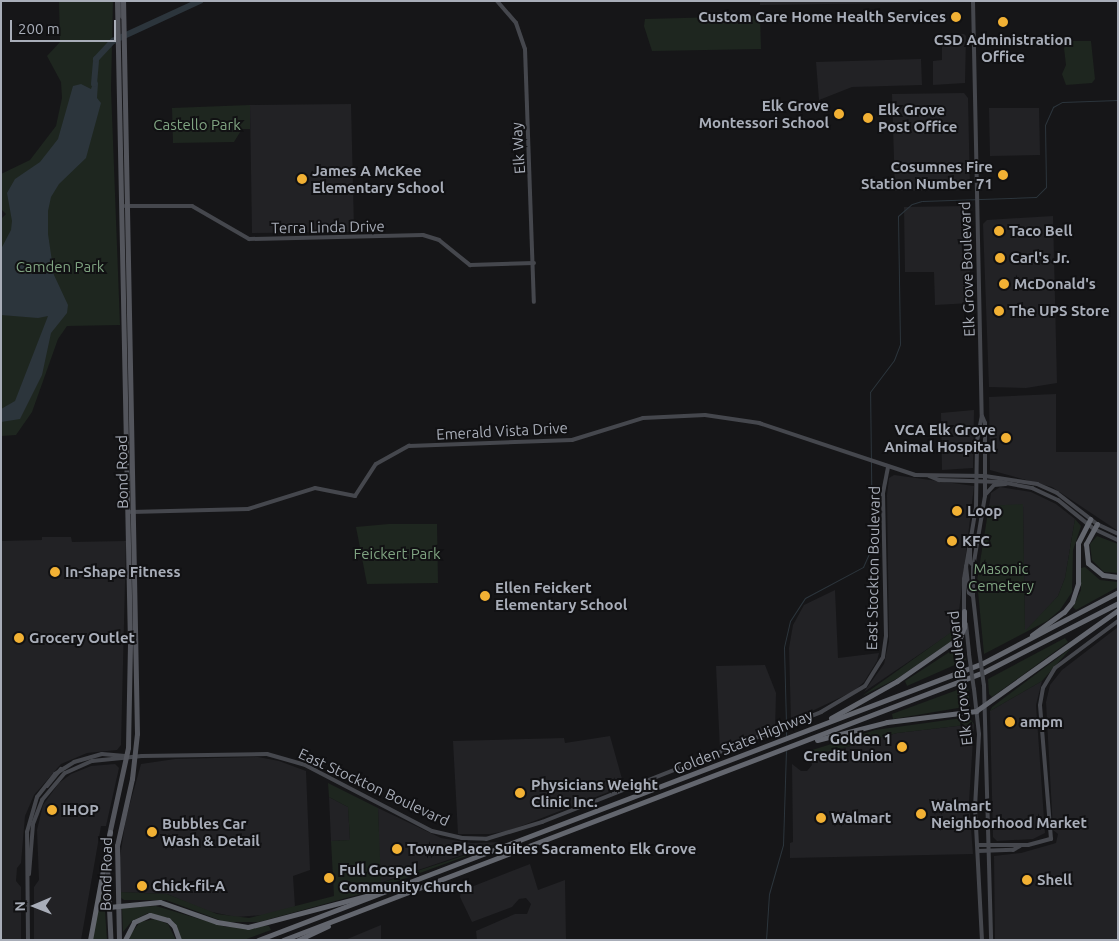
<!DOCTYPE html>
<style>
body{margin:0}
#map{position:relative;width:1119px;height:941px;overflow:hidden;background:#161618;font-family:Ubuntu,sans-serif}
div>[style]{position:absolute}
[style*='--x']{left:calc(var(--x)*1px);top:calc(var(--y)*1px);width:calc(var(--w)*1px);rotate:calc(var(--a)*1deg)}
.built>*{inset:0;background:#222225}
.green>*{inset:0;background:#1e261f}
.water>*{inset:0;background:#2c353c}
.stream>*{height:1px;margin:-0.5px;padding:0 0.5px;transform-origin:0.5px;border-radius:0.5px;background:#2c353c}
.river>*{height:6px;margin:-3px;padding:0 3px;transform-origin:3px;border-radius:3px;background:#2c353c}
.secondary>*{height:4px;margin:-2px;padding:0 2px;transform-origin:2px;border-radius:2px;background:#45474d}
.primary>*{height:4.5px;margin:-2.25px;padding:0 2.25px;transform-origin:2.25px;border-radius:2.25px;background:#53555c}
.highway>*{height:5px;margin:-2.5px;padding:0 2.5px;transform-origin:2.5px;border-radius:2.5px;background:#63666e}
.secondary-bridge>*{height:4px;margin:-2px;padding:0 2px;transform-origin:2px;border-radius:2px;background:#45474d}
.dots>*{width:14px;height:14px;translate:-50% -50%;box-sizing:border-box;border:2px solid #111113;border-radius:50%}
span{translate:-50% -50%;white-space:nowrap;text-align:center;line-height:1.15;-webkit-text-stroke:4px #111113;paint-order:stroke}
.poi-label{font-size:15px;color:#a8adb8;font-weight:700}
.right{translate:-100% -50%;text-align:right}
.left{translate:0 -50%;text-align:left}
.park-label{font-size:15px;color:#7fa381}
.street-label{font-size:15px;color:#a8adb8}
.frame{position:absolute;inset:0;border:2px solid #a8adb8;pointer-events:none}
.north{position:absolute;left:10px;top:881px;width:50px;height:50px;-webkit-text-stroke:4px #111113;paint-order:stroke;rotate:269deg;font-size:14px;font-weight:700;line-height:20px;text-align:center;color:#a8adb8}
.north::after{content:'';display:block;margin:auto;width:18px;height:22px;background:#a8adb8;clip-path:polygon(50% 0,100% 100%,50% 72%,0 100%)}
.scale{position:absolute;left:10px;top:20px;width:106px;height:22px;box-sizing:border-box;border:2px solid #a8adb8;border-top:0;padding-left:6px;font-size:15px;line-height:18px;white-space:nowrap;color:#a8adb8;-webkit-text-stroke:4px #111113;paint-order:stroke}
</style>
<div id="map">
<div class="built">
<i style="clip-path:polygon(760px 1px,966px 1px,966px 2px,760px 5px)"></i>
<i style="clip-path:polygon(942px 34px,964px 34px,966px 36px,965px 83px,933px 85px,933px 61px,942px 60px)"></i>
<i style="clip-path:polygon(921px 59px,922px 85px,852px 87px,819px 100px,816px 62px)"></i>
<i style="clip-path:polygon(964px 93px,968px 98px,970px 190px,895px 191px,892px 94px)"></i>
<i style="clip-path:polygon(351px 104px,354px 229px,348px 232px,252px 233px,250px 105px)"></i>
<i style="clip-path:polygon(989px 108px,1039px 108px,1040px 155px,990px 156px)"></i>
<i style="clip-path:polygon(968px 206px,971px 303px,935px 305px,934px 272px,905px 272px,904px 207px)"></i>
<i style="clip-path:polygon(1053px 216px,1057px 383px,1026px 388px,989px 387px,983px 224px,987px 220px)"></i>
<i style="clip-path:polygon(1056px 394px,1056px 452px,1118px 452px,1118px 531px,1052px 487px,990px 470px,989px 397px)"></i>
<i style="clip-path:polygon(974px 410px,973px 468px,942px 470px,941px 413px)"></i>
<i style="clip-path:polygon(894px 475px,974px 486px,959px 611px,951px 633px,864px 692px,884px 664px,889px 641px,887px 495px,889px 478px)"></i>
<i style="clip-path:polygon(1000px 487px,1031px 492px,1056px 504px,1075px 519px,1065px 578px,1058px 596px,1025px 632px,1023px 505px,989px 506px,991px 493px)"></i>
<i style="clip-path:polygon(42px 537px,71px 537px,72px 542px,126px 541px,121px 745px,117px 750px,87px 753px,61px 764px,34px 795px,25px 816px,21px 863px,17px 868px,16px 881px,21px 887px,21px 940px,1px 940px,1px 541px,42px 540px)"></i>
<i style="clip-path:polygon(835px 590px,838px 658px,879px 653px,877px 661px,864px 682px,854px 691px,791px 721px,789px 648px,793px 625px,804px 605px)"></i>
<i style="clip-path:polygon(1118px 627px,1118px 940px,995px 940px,994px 856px,1021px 853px,1056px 843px,1058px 834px,1053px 830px,1046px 702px,1050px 685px,1062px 670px)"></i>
<i style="clip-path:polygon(765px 665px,776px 693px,775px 730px,720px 750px,716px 666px)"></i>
<i style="clip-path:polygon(1042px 681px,1036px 705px,1045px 833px,1033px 839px,997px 841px,993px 837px,990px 711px)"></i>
<i style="clip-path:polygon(974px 724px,969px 802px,973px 854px,790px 858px,790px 843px,793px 842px,792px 764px,801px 771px,807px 771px,812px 765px,809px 753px,832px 751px,897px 733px)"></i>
<i style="clip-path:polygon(610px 736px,624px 786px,511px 830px,490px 834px,458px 834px,453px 741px,564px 738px,565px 743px)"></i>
<i style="clip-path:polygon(258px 757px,279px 761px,306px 771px,310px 870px,293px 876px,295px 907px,265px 915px,236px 917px,207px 911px,167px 894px,120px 892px,120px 857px,126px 818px,141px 764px,175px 759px)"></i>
<i style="clip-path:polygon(115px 764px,119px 768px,106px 826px,101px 826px,81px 940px,34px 940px,34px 887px,39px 880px,37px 830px,43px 805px,59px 783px,71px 774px,91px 766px)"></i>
<i style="clip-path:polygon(329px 797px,348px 807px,350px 840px,331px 841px)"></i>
<i style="clip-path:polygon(378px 808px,441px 838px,471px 843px,501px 842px,380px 883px)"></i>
<i style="clip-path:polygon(530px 864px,538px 890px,565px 880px,566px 940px,477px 940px,476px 931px,515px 914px,527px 914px,531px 904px,526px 898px,519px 899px,512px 907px,472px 922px,460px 897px,461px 891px)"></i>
<i style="clip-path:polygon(381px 925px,381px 940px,345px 940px)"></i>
</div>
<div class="green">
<i style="clip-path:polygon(59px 1px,113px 1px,111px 89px,120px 325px,67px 326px,58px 339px,32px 412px,16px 435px,1px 436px,1px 219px,6px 214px,1px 209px,1px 174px,30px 160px,56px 126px,62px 98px,61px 82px,47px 56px,60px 42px)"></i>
<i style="clip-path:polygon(760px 16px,761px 49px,652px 51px,644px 26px,645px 19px)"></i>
<i style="clip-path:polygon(1069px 41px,1091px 41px,1095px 79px,1092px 83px,1066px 85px,1062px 74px,1066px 65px,1064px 48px)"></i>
<i style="clip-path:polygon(250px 105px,250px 129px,242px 129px,234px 142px,173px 143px,172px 108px)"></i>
<i style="clip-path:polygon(1023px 504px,1025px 631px,1058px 596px,1065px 578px,1075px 519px,1081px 526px,1073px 550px,1072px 592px,1060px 610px,1047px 621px,984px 654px,977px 581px,989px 506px)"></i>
<i style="clip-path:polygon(389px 524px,437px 524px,438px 583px,367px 584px,356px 527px)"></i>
<i style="clip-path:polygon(1097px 536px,1118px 544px,1118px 573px,1104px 572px,1092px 560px,1090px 544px)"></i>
<i style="clip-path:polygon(1085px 567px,1100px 580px,1118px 582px,1118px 587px,1076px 610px,1073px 607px,1081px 590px,1081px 568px)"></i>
<i style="clip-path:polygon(959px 611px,957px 637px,898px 678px,862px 696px,950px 633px)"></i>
<i style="clip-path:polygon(1065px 638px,1068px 642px,992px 697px,989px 694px,988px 679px)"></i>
<i style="clip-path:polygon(960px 640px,966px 660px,907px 686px,905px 681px,954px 649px)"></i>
<i style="clip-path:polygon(1071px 648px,1042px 681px,990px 711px,992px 707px)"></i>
<i style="clip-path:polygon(968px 686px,970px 706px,893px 719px,892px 714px)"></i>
<i style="clip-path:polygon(962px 718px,970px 719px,974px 724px,897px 733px,832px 751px,803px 753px,875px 730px)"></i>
<i style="clip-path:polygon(328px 783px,378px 808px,381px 883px,502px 843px,368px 892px,259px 922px,225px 922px,166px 900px,124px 900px,120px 897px,120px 892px,167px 894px,217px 914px,249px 918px,334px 896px,331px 841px,350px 840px,348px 807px,329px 797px)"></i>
<i style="clip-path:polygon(103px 883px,107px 940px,92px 940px)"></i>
<i style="clip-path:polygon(156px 906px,226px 927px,269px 926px,271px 930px,244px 940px,182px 940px,172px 920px,148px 913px,132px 921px,123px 932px,122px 908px)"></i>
<i style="clip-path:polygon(155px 919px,168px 924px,176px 940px,130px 940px,130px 935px,140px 922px)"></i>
</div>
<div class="water">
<i style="clip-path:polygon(95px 77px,98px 83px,97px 98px,101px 103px,86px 158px,59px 184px,51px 197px,48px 211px,48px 234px,54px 275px,68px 305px,67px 313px,51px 333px,42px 375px,20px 419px,1px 422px,1px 409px,15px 401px,48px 316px,38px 318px,1px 315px,1px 249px,11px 230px,12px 221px,7px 193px,15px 179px,40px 162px,58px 139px,73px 86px,81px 84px,91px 89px)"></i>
</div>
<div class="stream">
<i style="--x:786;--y:724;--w:77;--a:-91.5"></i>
<i style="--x:784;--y:647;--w:27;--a:-77"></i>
<i style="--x:790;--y:621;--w:27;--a:-57"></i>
<i style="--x:805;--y:598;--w:66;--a:-28.1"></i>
<i style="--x:863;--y:567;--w:22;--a:-66"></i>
<i style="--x:872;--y:547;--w:155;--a:-90.7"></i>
<i style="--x:870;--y:392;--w:40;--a:-53"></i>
<i style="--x:894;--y:360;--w:17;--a:-69"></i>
<i style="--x:900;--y:344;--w:128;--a:-90.9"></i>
<i style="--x:898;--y:216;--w:18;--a:-41"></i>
<i style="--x:912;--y:204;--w:10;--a:-17"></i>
<i style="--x:922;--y:201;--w:114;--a:-2"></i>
<i style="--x:1036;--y:197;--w:14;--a:-45"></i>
<i style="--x:1046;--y:187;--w:62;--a:-90.9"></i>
<i style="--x:1045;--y:125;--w:20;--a:-66"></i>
<i style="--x:1053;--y:107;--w:10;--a:-29"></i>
<i style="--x:1062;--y:102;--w:56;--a:-2"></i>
<i style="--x:786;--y:728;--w:9;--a:90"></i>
<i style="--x:766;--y:940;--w:46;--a:-86.3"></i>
<i style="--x:769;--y:894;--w:51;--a:-74.1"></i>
<i style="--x:783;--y:845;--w:94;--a:-88.2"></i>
</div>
<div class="river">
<i style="--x:94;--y:84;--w:25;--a:-85"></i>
<i style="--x:96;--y:59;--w:25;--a:-47"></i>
<i style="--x:113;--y:41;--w:96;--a:-24.7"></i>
</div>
<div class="secondary">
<i style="--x:120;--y:1;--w:16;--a:83"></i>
<i style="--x:497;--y:1;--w:29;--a:49"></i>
<i style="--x:516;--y:23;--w:28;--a:71"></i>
<i style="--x:525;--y:49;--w:253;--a:88"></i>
<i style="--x:973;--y:1;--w:415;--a:88.8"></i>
<i style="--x:982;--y:416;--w:8;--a:67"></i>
<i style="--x:985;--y:423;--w:73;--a:90"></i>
<i style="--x:985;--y:496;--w:73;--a:99.5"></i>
<i style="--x:973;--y:568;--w:28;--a:90"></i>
<i style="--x:973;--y:596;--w:54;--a:83.7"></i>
<i style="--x:125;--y:206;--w:67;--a:0"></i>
<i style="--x:192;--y:206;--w:66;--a:30.1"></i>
<i style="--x:249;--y:239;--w:174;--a:-1.3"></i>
<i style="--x:423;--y:235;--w:17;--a:17"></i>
<i style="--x:439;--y:240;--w:40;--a:39"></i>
<i style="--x:470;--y:265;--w:64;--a:-1.8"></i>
<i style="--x:929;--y:476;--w:11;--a:22"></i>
<i style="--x:939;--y:480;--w:62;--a:1.8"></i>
<i style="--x:1001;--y:482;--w:32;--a:11"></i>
<i style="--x:1032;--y:488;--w:29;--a:25"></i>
<i style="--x:1058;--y:500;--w:46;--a:38.9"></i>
<i style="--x:1094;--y:529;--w:26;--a:25"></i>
<i style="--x:985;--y:495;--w:13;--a:-48"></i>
<i style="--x:994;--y:485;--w:12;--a:-5"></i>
<i style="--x:131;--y:512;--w:117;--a:-1.5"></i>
<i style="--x:248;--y:509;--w:70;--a:-17.4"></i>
<i style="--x:315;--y:488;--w:41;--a:11.3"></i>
<i style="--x:355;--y:496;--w:38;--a:-57"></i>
<i style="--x:376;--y:464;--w:38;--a:-29"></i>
<i style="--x:409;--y:446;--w:163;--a:-2.1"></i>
<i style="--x:572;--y:440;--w:74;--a:-17.2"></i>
<i style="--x:643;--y:418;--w:62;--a:-2.8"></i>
<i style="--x:705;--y:415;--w:55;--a:8.4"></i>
<i style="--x:759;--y:423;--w:164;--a:18.4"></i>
<i style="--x:915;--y:475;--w:70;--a:0.8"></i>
<i style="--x:985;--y:476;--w:53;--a:8.7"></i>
<i style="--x:1037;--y:484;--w:22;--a:24"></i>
<i style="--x:1057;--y:493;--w:51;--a:37.8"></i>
<i style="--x:1097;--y:524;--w:23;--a:25"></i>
<i style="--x:970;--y:540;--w:22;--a:90"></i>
<i style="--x:970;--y:562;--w:4;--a:45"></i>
<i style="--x:966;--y:566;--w:27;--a:84"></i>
<i style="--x:969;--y:593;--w:5;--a:37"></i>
<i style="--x:964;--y:612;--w:33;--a:-90"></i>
<i style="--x:964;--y:579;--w:73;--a:-80.5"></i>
<i style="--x:976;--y:507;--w:66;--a:-89.1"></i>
<i style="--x:977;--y:441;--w:25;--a:-79"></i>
<i style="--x:966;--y:624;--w:30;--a:84"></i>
<i style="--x:984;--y:685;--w:255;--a:88.4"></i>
<i style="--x:974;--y:689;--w:45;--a:83.7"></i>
<i style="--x:979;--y:734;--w:73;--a:93.1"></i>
<i style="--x:975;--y:807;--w:133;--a:87"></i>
<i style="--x:47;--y:786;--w:22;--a:-51"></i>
<i style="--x:978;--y:845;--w:50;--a:0"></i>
<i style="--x:1028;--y:845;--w:24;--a:-15"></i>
<i style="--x:1051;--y:839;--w:134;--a:-94.7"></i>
<i style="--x:1040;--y:705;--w:17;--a:-80"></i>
<i style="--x:1043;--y:688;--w:23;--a:-59"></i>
<i style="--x:1055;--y:668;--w:79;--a:-36.7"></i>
<i style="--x:978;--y:851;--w:35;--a:-2"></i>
<i style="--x:1013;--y:850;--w:8;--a:-30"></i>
<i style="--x:29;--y:874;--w:50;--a:-85.4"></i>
<i style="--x:33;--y:824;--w:26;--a:-69"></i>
<i style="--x:42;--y:800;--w:35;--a:-50"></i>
<i style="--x:65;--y:773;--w:30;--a:-24"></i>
<i style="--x:92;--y:761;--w:50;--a:-5.7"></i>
<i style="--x:142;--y:756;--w:125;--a:-0.9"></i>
<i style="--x:267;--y:754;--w:40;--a:16"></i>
<i style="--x:305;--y:765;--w:143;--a:27.5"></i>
<i style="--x:432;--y:831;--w:31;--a:13"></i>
<i style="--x:462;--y:838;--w:24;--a:2"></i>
<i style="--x:486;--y:839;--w:59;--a:-16.9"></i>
<i style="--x:542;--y:822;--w:300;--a:-21.5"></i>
<i style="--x:821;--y:712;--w:51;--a:-30.6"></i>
<i style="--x:865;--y:686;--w:34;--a:-58"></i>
<i style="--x:883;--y:657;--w:21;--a:-82"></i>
<i style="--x:886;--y:636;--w:143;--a:-91.2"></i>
<i style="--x:883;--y:493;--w:26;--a:-79"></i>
<i style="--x:28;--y:940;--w:108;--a:-90.5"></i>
<i style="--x:27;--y:832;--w:36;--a:-74"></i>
<i style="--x:37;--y:797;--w:29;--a:-52"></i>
<i style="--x:55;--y:774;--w:22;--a:-32"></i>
<i style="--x:74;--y:762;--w:29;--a:-16"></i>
<i style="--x:102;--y:754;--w:23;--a:5"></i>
</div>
<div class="primary">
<i style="--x:109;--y:835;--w:89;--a:-77.7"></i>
<i style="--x:128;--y:748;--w:104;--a:-88.9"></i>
<i style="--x:130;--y:644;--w:643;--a:-91.16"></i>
<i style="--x:107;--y:855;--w:85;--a:87.3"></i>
<i style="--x:119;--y:940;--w:94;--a:-91.2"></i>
<i style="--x:117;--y:846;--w:69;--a:-77.4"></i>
<i style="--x:132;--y:779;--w:45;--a:-83.7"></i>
<i style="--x:137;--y:734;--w:733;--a:-91.09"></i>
</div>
<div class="highway">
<i style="--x:1097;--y:524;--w:23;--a:119"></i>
<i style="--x:1086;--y:544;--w:19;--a:84"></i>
<i style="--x:1088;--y:563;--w:19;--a:39"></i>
<i style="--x:1103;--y:575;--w:15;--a:8"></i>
<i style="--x:1032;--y:635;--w:39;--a:-36"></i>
<i style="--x:1064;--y:612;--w:13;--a:-51"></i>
<i style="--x:1072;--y:602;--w:20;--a:-72"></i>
<i style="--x:1078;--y:583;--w:40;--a:-90"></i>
<i style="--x:1078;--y:543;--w:27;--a:-63"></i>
<i style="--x:831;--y:718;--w:76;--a:-29.3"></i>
<i style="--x:897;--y:681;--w:77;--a:-34.9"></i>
<i style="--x:960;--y:637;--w:11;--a:-68"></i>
<i style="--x:964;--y:627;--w:16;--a:-90"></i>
<i style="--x:817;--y:740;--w:72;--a:-14.4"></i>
<i style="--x:887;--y:722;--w:90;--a:-7"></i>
<i style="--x:976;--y:711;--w:174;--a:-35.4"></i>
<i style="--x:109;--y:907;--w:51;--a:-5.6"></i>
<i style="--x:160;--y:902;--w:60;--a:19.3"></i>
<i style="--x:217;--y:922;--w:31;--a:9"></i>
<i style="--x:248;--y:927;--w:129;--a:-14.8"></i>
<i style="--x:90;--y:940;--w:110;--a:-79.5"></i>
<i style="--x:125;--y:940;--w:20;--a:-63"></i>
<i style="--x:134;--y:922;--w:17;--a:-24"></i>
<i style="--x:150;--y:915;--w:19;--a:16"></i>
<i style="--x:168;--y:920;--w:8;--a:45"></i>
<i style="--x:174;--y:926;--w:15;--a:70"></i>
<i style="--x:258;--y:940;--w:776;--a:-20.91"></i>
<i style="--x:983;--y:663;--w:153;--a:-27.7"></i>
<i style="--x:283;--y:940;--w:750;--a:-20.92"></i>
<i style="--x:984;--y:672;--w:151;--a:-27.2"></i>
<i style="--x:298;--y:940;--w:33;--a:-25"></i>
</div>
<div class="secondary-bridge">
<i style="--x:979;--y:650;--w:35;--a:82"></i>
<i style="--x:969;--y:654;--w:35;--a:82"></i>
</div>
<div class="dots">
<i style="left:956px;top:17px;background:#f2b134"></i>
<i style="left:1003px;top:22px;background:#f2b134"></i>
<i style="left:839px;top:114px;background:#f2b134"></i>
<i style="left:868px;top:118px;background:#f2b134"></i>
<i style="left:1003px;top:175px;background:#f2b134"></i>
<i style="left:302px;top:179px;background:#f2b134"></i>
<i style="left:999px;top:231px;background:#f2b134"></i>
<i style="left:1000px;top:258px;background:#f2b134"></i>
<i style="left:1004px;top:284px;background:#f2b134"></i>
<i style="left:999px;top:311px;background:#f2b134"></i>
<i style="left:1006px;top:438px;background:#f2b134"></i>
<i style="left:957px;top:511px;background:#f2b134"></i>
<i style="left:952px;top:541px;background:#f2b134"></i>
<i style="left:55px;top:572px;background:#f2b134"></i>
<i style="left:485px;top:596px;background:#f2b134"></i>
<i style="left:19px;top:638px;background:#f2b134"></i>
<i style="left:1010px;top:722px;background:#f2b134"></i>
<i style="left:902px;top:747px;background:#f2b134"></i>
<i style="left:520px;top:793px;background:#f2b134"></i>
<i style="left:52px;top:810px;background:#f2b134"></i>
<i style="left:921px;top:814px;background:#f2b134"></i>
<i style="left:821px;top:818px;background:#f2b134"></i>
<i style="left:152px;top:832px;background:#f2b134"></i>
<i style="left:397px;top:849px;background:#f2b134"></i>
<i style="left:329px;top:878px;background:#f2b134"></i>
<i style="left:1027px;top:880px;background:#f2b134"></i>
<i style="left:142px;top:886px;background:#f2b134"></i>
</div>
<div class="poi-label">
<span class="right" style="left:946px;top:17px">Custom Care Home Health Services</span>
<span style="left:1003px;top:48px">CSD Administration<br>Office</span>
<span class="right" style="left:829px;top:114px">Elk Grove<br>Montessori School</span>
<span class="left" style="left:878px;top:118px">Elk Grove<br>Post Office</span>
<span class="right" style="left:993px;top:175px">Cosumnes Fire<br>Station Number 71</span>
<span class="left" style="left:312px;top:179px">James A McKee<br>Elementary School</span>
<span class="left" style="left:1009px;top:231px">Taco Bell</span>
<span class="left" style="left:1010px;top:258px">Carl's Jr.</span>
<span class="left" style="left:1014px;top:284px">McDonald's</span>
<span class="left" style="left:1009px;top:311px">The UPS Store</span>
<span class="right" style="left:996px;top:438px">VCA Elk Grove<br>Animal Hospital</span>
<span class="left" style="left:967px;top:511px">Loop</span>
<span class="left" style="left:962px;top:541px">KFC</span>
<span class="left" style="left:65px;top:572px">In-Shape Fitness</span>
<span class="left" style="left:495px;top:596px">Ellen Feickert<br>Elementary School</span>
<span class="left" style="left:29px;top:638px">Grocery Outlet</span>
<span class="left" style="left:1020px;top:722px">ampm</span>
<span class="right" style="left:892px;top:747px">Golden 1<br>Credit Union</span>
<span class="left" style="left:531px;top:793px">Physicians Weight<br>Clinic Inc.</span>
<span class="left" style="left:931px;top:814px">Walmart<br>Neighborhood Market</span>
<span class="left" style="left:62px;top:810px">IHOP</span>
<span class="left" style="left:831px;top:818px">Walmart</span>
<span class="left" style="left:162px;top:832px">Bubbles Car<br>Wash &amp; Detail</span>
<span class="left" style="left:407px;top:849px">TownePlace Suites Sacramento Elk Grove</span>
<span class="left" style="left:339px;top:878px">Full Gospel<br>Community Church</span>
<span class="left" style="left:1037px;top:880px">Shell</span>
<span class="left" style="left:152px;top:886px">Chick-fil-A</span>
</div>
<div class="park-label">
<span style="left:197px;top:125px">Castello Park</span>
<span style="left:60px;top:267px">Camden Park</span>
<span style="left:397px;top:554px">Feickert Park</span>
<span style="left:1001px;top:577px">Masonic<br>Cemetery</span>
</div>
<div class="street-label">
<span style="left:518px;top:148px;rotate:-94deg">Elk Way</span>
<span style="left:328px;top:227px;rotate:-1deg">Terra Linda Drive</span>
<span style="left:967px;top:269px;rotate:-92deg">Elk Grove Boulevard</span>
<span style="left:502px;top:431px;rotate:-3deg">Emerald Vista Drive</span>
<span style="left:122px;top:472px;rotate:-91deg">Bond Road</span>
<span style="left:873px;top:568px;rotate:-89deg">East Stockton Boulevard</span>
<span style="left:960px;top:678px;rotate:-96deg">Elk Grove Boulevard</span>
<span style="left:743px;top:742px;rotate:-22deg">Golden State Highway</span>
<span style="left:374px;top:787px;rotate:25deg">East Stockton Boulevard</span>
<span style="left:106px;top:874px;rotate:-89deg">Bond Road</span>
</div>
<div class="frame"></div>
<div class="north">N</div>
<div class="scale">200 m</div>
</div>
